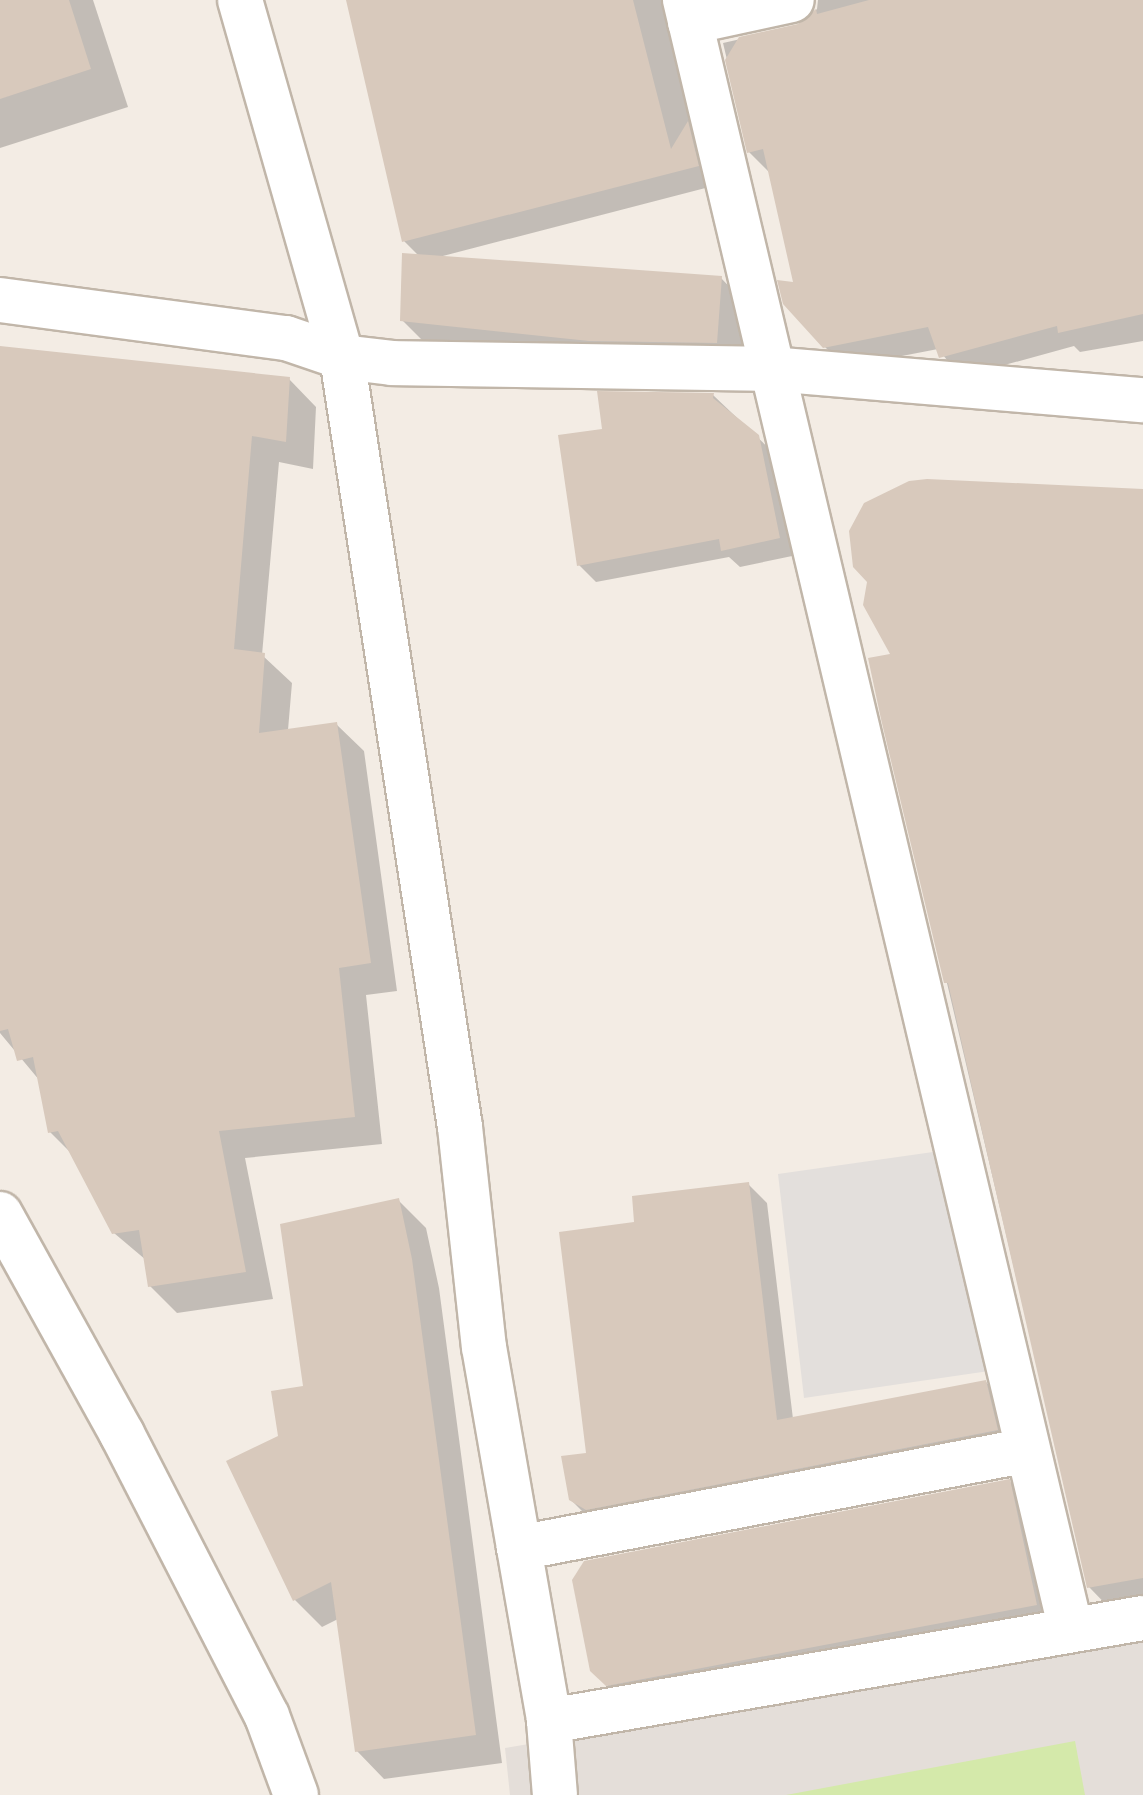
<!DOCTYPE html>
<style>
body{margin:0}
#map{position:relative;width:1143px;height:1795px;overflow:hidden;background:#f3ece4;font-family:Cabin,sans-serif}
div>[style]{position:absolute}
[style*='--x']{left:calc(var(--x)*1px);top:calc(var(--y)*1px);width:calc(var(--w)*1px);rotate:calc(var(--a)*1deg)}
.industrial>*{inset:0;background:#e4ded9}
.green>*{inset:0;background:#d4e9aa}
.parking>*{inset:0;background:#e3dfdc}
.shadow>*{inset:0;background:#0003}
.building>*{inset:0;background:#d8c9bc}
.roads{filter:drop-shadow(2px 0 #c1b6a9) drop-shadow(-2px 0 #c1b6a9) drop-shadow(0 2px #c1b6a9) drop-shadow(0 -2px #c1b6a9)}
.minor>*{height:44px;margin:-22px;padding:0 22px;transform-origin:22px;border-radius:22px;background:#fff}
.tertiary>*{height:44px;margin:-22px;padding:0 22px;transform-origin:22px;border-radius:22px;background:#fff}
span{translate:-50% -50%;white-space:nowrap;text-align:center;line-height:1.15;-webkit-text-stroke:7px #fff;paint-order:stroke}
</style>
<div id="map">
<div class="industrial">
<i style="clip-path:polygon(1143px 1641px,1143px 1795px,510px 1795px,505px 1748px)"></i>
</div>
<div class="green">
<i style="clip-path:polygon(1075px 1741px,1085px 1795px,786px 1795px)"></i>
</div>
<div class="parking">
<i style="clip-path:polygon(940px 1151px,989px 1371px,804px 1398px,778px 1174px)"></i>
</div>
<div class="shadow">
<i style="clip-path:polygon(0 0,93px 0,128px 107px,0 148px)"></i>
<i style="clip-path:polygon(348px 0,691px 0,717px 185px,439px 257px,721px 278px,745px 303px,741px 367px,427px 345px,402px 320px,419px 256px,404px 241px)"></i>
<i style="clip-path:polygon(818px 0,1143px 0,1143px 341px,1080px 352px,1074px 346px,961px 377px,938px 349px,845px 367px,825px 347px,795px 284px,769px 172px,749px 152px,723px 43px,799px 26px,817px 9px)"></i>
<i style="clip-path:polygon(0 348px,289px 379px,316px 407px,313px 469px,279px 462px,262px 655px,292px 683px,288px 730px,336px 724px,364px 751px,397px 991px,366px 995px,382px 1144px,245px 1158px,273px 1299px,177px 1313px,150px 1286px,146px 1260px,114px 1233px,73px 1155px,50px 1132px,40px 1081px,0 1033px)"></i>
<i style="clip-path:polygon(713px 395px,776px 455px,797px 555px,740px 567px,729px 557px,596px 582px,579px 565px,605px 431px)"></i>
<i style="clip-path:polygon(1143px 491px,1143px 1614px,1120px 1619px,1089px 1587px,871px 660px,893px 655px)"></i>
<i style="clip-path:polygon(748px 1184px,767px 1203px,793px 1419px,986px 1382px,1005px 1402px,1016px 1449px,590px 1519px,570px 1499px,588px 1454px,637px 1224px)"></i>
<i style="clip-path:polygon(398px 1200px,426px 1228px,439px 1288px,502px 1763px,384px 1779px,357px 1751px,338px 1619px,322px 1627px,295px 1600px,280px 1437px)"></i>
<i style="clip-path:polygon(1009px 1481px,1019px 1491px,1046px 1614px,617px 1695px,592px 1670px)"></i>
</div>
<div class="building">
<i style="clip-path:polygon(0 0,69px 0,91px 69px,0 99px)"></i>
<i style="clip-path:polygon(346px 0,633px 0,671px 149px,688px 121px,699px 166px,402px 242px)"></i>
<i style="clip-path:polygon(869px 0,1143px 0,1143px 314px,1058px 333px,1057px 326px,939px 358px,928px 327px,823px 348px,783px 304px,777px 280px,793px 282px,763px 149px,747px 153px,725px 60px,739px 37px,798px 24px,816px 9px,817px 14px)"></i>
<i style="clip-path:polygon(402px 253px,722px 276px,717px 343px,589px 341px,400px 321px)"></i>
<i style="clip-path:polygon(0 346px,290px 377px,286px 442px,252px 436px,234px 649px,265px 653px,259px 733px,337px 722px,371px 963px,339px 968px,355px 1117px,219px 1131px,246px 1272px,148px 1287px,139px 1230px,112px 1234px,58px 1131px,48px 1133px,33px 1057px,17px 1061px,8px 1029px,0 1031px)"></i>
<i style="clip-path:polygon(597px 391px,714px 393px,713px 398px,759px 435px,780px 538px,721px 551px,719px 539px,577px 566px,558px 435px,602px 429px)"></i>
<i style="clip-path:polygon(927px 479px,1143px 489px,1143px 1578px,1087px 1588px,948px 983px,944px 983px,881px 719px,868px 658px,890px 654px,863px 605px,867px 582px,853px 567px,849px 531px,864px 503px,909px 481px)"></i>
<i style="clip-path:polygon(749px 1182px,777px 1420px,986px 1380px,998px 1430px,586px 1510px,569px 1500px,561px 1456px,586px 1453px,559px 1232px,634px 1222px,632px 1196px)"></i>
<i style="clip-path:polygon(399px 1198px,412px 1259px,476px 1735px,355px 1752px,331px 1582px,293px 1601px,226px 1461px,278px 1436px,271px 1391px,303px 1386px,280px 1224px)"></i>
<i style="clip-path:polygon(1010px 1479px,1037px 1605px,606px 1686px,590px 1671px,572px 1580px,584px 1561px)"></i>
</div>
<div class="roads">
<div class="minor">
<i style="--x:240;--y:0;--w:371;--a:74.1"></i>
<i style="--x:685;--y:0;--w:1675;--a:76.68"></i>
<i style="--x:690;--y:22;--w:104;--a:-12.2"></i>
<i style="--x:0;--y:300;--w:289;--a:7.6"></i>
<i style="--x:286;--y:338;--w:59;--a:18.7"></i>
<i style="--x:342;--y:357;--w:50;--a:6.8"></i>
<i style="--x:392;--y:363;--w:379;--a:0.9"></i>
<i style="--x:771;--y:369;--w:373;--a:4.8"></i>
<i style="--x:519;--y:1548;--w:518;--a:-10.9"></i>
<i style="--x:549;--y:1721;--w:603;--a:-9.84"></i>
</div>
<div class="tertiary">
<i style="--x:342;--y:357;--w:779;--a:81.29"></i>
<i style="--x:460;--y:1127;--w:221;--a:83.8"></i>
<i style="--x:484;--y:1347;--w:380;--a:80.1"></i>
<i style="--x:549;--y:1721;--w:74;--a:85.4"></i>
<i style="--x:0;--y:1214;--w:252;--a:61"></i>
<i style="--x:122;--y:1434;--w:317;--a:62.8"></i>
<i style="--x:267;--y:1716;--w:84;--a:69.8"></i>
</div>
</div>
</div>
